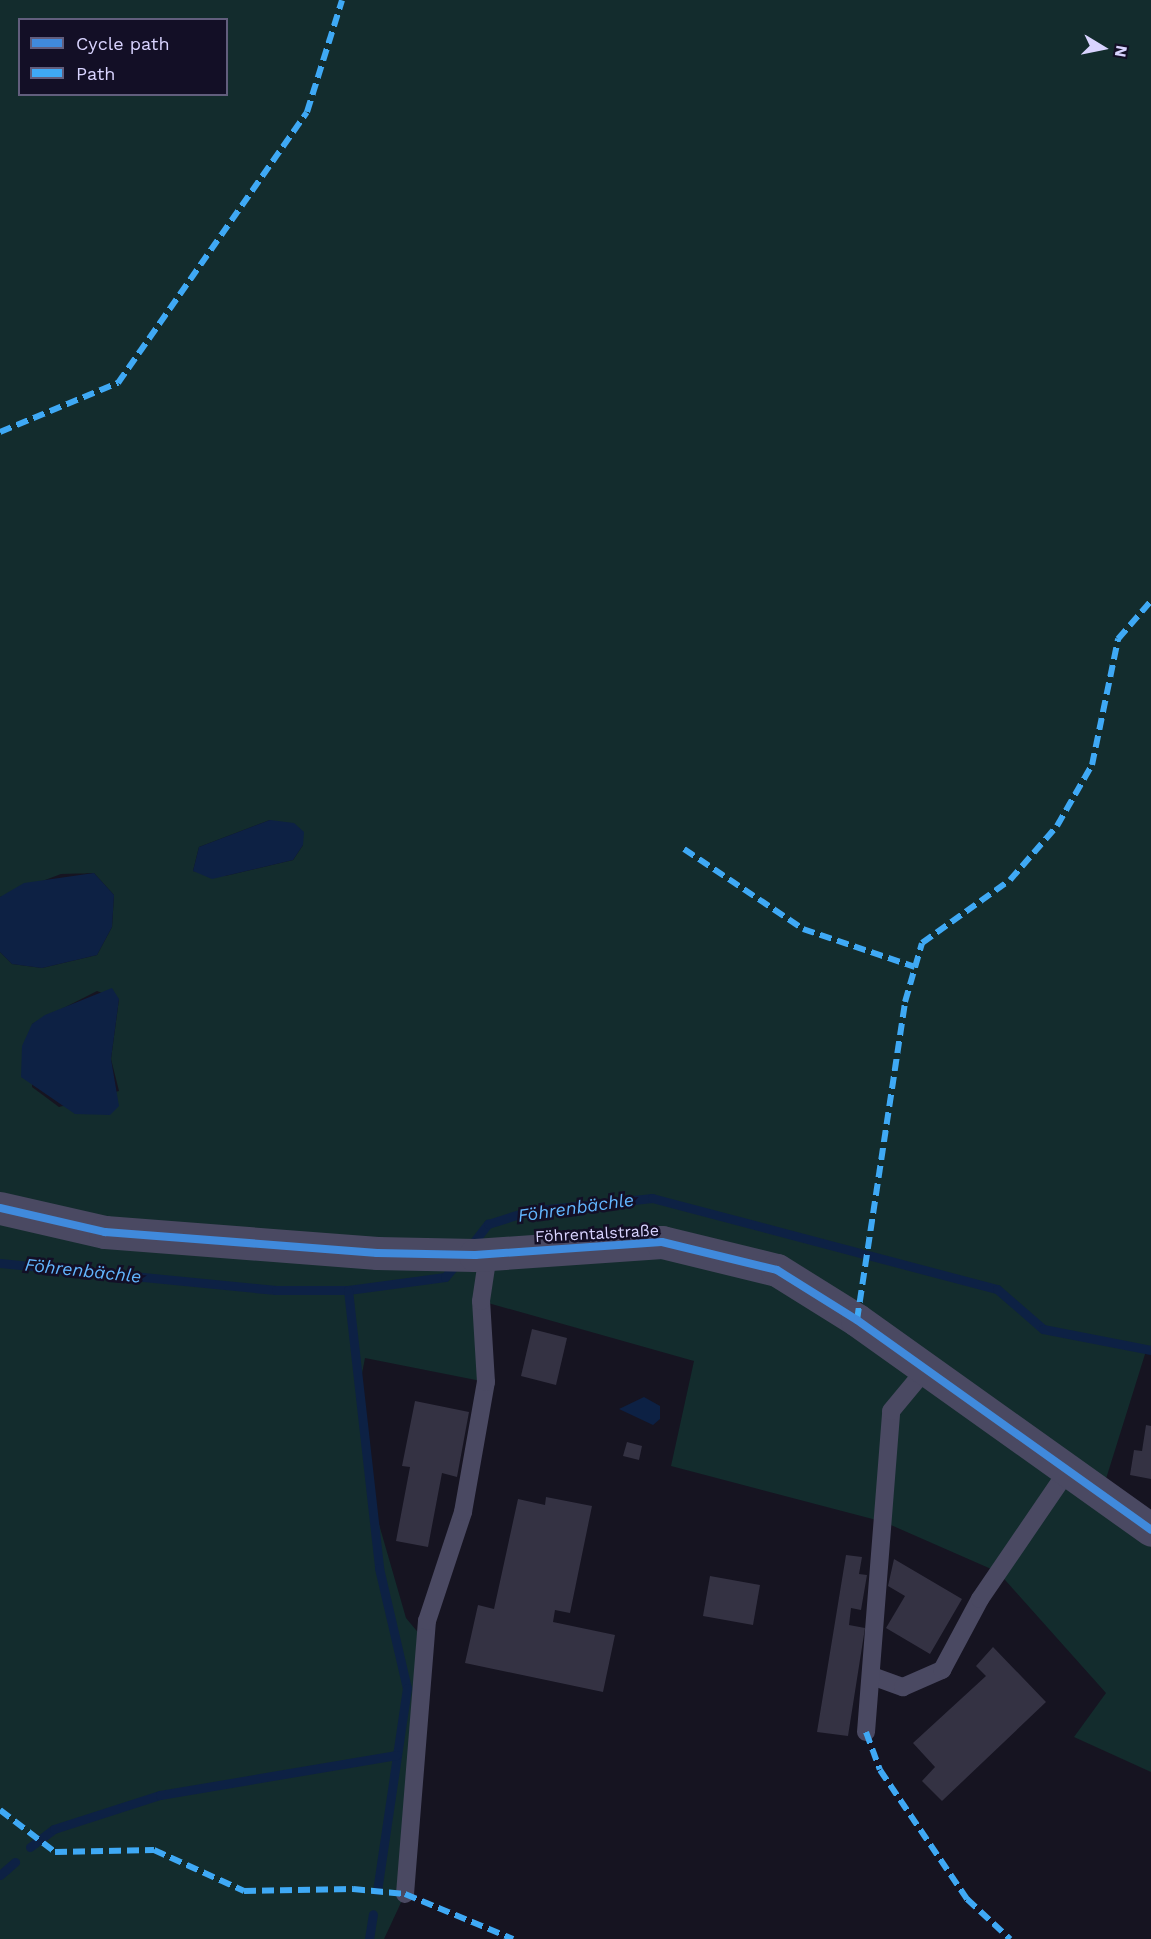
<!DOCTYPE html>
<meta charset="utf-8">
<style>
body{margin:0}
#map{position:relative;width:1151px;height:1939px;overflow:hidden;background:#161421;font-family:"Work Sans",sans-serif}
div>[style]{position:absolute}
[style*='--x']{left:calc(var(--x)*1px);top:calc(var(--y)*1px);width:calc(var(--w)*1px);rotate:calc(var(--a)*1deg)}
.green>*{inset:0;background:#132c2d}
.water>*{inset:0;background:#0d2144}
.stream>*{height:9px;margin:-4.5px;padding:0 4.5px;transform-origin:4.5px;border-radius:4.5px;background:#0d2144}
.building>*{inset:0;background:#343243}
.service>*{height:18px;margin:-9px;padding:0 9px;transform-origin:9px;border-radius:9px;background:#4a4962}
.minor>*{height:33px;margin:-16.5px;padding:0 16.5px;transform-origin:16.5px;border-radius:16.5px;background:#4a4962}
.quiet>*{height:6px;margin-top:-3px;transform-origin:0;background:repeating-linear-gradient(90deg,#3fa9f5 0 12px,transparent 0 18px)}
.cycleway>*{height:8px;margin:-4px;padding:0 4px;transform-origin:4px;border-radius:4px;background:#408adc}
span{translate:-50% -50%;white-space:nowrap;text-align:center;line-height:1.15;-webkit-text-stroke:5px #130f26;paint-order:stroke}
.street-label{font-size:16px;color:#d9d4ff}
.water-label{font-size:18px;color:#62b6ff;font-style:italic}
.legend{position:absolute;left:18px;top:18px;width:210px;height:78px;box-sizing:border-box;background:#130f26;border:2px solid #625e7d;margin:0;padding:8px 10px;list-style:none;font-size:18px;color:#d9d4ff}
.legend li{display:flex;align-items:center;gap:12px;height:30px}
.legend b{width:30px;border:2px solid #625e7d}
.north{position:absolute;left:1073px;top:18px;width:60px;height:60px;-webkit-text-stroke:4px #130f26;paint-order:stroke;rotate:100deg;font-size:16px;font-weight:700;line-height:24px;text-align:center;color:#d9d4ff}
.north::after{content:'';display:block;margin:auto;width:21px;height:27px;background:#d9d4ff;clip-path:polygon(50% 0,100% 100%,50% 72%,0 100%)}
</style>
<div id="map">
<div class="green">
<i style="clip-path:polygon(evenodd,0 0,1151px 0,1151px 1350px,1146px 1351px,1100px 1498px,1151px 1530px,1151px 1772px,1074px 1737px,1106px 1693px,998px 1572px,884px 1522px,671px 1466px,694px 1361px,481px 1301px,486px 1382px,365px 1358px,360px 1384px,372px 1500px,406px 1618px,426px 1642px,405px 1894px,384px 1939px,0 1939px,0 952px,12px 964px,42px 968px,97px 955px,112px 927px,114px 895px,94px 873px,61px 874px,0 897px,0 0,20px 20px,226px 20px,226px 94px,20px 94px,20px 20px,0 0,270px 820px,303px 845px,293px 860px,225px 876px,193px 871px,199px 847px,270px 820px,0 0,97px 991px,119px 999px,111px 1059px,119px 1091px,59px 1107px,32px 1087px,32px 1024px,97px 991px)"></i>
</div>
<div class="water">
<i style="clip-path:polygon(270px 820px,294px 823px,304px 832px,303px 845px,293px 860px,212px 879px,193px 871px,199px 847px)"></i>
<i style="clip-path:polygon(94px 873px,114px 895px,112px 927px,97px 955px,42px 968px,12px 964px,0 952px,0 897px,24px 883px)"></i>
<i style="clip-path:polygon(112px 988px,119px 999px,111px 1059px,119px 1106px,110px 1115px,75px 1114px,21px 1077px,22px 1046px,32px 1024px,45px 1015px)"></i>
<i style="clip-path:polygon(644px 1397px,660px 1406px,660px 1419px,653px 1425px,619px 1409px)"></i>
</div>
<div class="stream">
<i style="--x:469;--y:1248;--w:31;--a:-52"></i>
<i style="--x:488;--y:1224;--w:43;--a:-17.6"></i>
<i style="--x:529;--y:1211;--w:124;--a:-6"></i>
<i style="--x:652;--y:1198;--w:357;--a:14.8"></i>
<i style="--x:997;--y:1289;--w:61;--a:41"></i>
<i style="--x:1043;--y:1329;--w:110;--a:11"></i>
<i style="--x:0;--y:1263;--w:277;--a:5.6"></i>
<i style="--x:276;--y:1290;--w:72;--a:0"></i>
<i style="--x:348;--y:1290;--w:98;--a:-7.6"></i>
<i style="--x:445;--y:1277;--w:18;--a:-49"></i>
<i style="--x:348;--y:1290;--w:280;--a:83.6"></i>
<i style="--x:379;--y:1568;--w:123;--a:76.9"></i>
<i style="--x:407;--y:1688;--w:204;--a:98.4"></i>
<i style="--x:30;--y:1847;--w:30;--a:-37"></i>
<i style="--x:54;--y:1829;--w:111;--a:-17.8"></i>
<i style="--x:160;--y:1795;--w:240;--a:-9.6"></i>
<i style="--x:0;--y:1875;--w:20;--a:-41"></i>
<i style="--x:369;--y:1939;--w:25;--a:-81"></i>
</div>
<div class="building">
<i style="clip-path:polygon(532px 1329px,567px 1338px,556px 1385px,521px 1376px)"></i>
<i style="clip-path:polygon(415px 1401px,469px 1412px,457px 1477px,442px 1473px,428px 1547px,396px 1541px,410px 1467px,402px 1466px)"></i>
<i style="clip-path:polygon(1146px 1425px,1151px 1426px,1151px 1479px,1130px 1475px,1134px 1450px,1142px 1451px)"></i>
<i style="clip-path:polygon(627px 1442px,642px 1446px,639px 1460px,623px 1456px)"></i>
<i style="clip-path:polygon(546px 1497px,592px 1506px,570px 1613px,555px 1610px,553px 1622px,615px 1635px,603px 1692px,465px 1663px,478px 1605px,494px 1609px,518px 1499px,545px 1505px)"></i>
<i style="clip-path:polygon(846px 1555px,862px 1557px,859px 1574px,867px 1575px,861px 1610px,851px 1608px,849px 1625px,865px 1628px,848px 1736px,817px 1732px)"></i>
<i style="clip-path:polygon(894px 1559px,962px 1599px,930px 1654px,886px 1628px,905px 1596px,888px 1586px)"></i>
<i style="clip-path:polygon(710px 1576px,760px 1585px,753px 1625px,703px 1616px)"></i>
<i style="clip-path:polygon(993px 1647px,1046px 1702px,942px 1801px,922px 1781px,935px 1767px,913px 1743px,986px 1676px,976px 1666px)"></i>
</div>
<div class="service">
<i style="--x:872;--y:1676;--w:33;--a:20"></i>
<i style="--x:903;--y:1687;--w:43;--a:-23.6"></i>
<i style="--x:942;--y:1670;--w:81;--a:-61.8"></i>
<i style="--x:980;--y:1599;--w:153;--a:-55.7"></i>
<i style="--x:866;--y:1732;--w:322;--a:-85.5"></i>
<i style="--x:891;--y:1411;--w:53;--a:-50.3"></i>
<i style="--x:405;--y:1894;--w:274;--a:-85.4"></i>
<i style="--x:427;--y:1621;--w:115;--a:-71.7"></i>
<i style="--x:463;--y:1512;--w:132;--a:-80"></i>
<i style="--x:486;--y:1382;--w:81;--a:-93.5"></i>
<i style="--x:481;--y:1301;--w:48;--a:-81.5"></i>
</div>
<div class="minor">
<i style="--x:0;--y:1208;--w:108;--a:12.9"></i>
<i style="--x:105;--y:1232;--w:273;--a:4.4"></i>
<i style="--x:377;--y:1253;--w:98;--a:1.2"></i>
<i style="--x:475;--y:1255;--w:187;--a:-4"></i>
<i style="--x:662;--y:1242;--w:118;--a:13.7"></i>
<i style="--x:777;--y:1270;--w:94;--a:32"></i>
<i style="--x:857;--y:1320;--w:361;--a:35.5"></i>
</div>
<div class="quiet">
<i style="--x:0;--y:432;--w:128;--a:-22.6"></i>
<i style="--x:118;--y:383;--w:330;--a:-55.1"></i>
<i style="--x:307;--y:112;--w:117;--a:-72.6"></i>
<i style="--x:684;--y:849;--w:143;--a:33.9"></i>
<i style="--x:803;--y:929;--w:118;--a:18.7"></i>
<i style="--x:857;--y:1320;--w:322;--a:-81.4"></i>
<i style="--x:905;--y:1002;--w:61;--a:-73.9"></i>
<i style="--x:922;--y:943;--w:108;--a:-35.6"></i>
<i style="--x:1010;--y:880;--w:72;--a:-49"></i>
<i style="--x:1057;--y:826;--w:70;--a:-60.2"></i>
<i style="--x:1092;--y:765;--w:129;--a:-78.3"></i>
<i style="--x:1118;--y:639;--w:50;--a:-49"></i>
<i style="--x:866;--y:1732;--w:40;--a:69.8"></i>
<i style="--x:880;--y:1770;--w:156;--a:56"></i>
<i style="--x:967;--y:1899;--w:59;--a:42.9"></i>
<i style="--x:0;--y:1810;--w:69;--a:37.4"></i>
<i style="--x:55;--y:1852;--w:99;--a:-1.2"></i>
<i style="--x:154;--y:1850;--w:99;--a:24.5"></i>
<i style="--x:244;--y:1891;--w:109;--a:-1.1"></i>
<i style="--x:353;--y:1889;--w:52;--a:5.5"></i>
<i style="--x:405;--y:1894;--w:117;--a:22.6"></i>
</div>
<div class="cycleway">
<i style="--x:0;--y:1208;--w:108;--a:12.9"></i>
<i style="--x:105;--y:1232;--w:273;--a:4.4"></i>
<i style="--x:377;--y:1253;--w:98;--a:1.2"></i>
<i style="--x:475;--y:1255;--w:187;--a:-4"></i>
<i style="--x:662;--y:1242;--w:118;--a:13.7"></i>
<i style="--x:777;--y:1270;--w:94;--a:32"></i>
<i style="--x:857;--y:1320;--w:361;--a:35.5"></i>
</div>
<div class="street-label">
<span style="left:597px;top:1234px;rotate:-3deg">Föhrentalstraße</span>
</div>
<div class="water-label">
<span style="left:576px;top:1208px;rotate:-8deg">Föhrenbächle</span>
<span style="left:83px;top:1271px;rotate:6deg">Föhrenbächle</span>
</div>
<ul class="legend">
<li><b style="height:8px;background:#408adc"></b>Cycle path</li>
<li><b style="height:8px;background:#3fa9f5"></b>Path</li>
</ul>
<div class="north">N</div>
</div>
